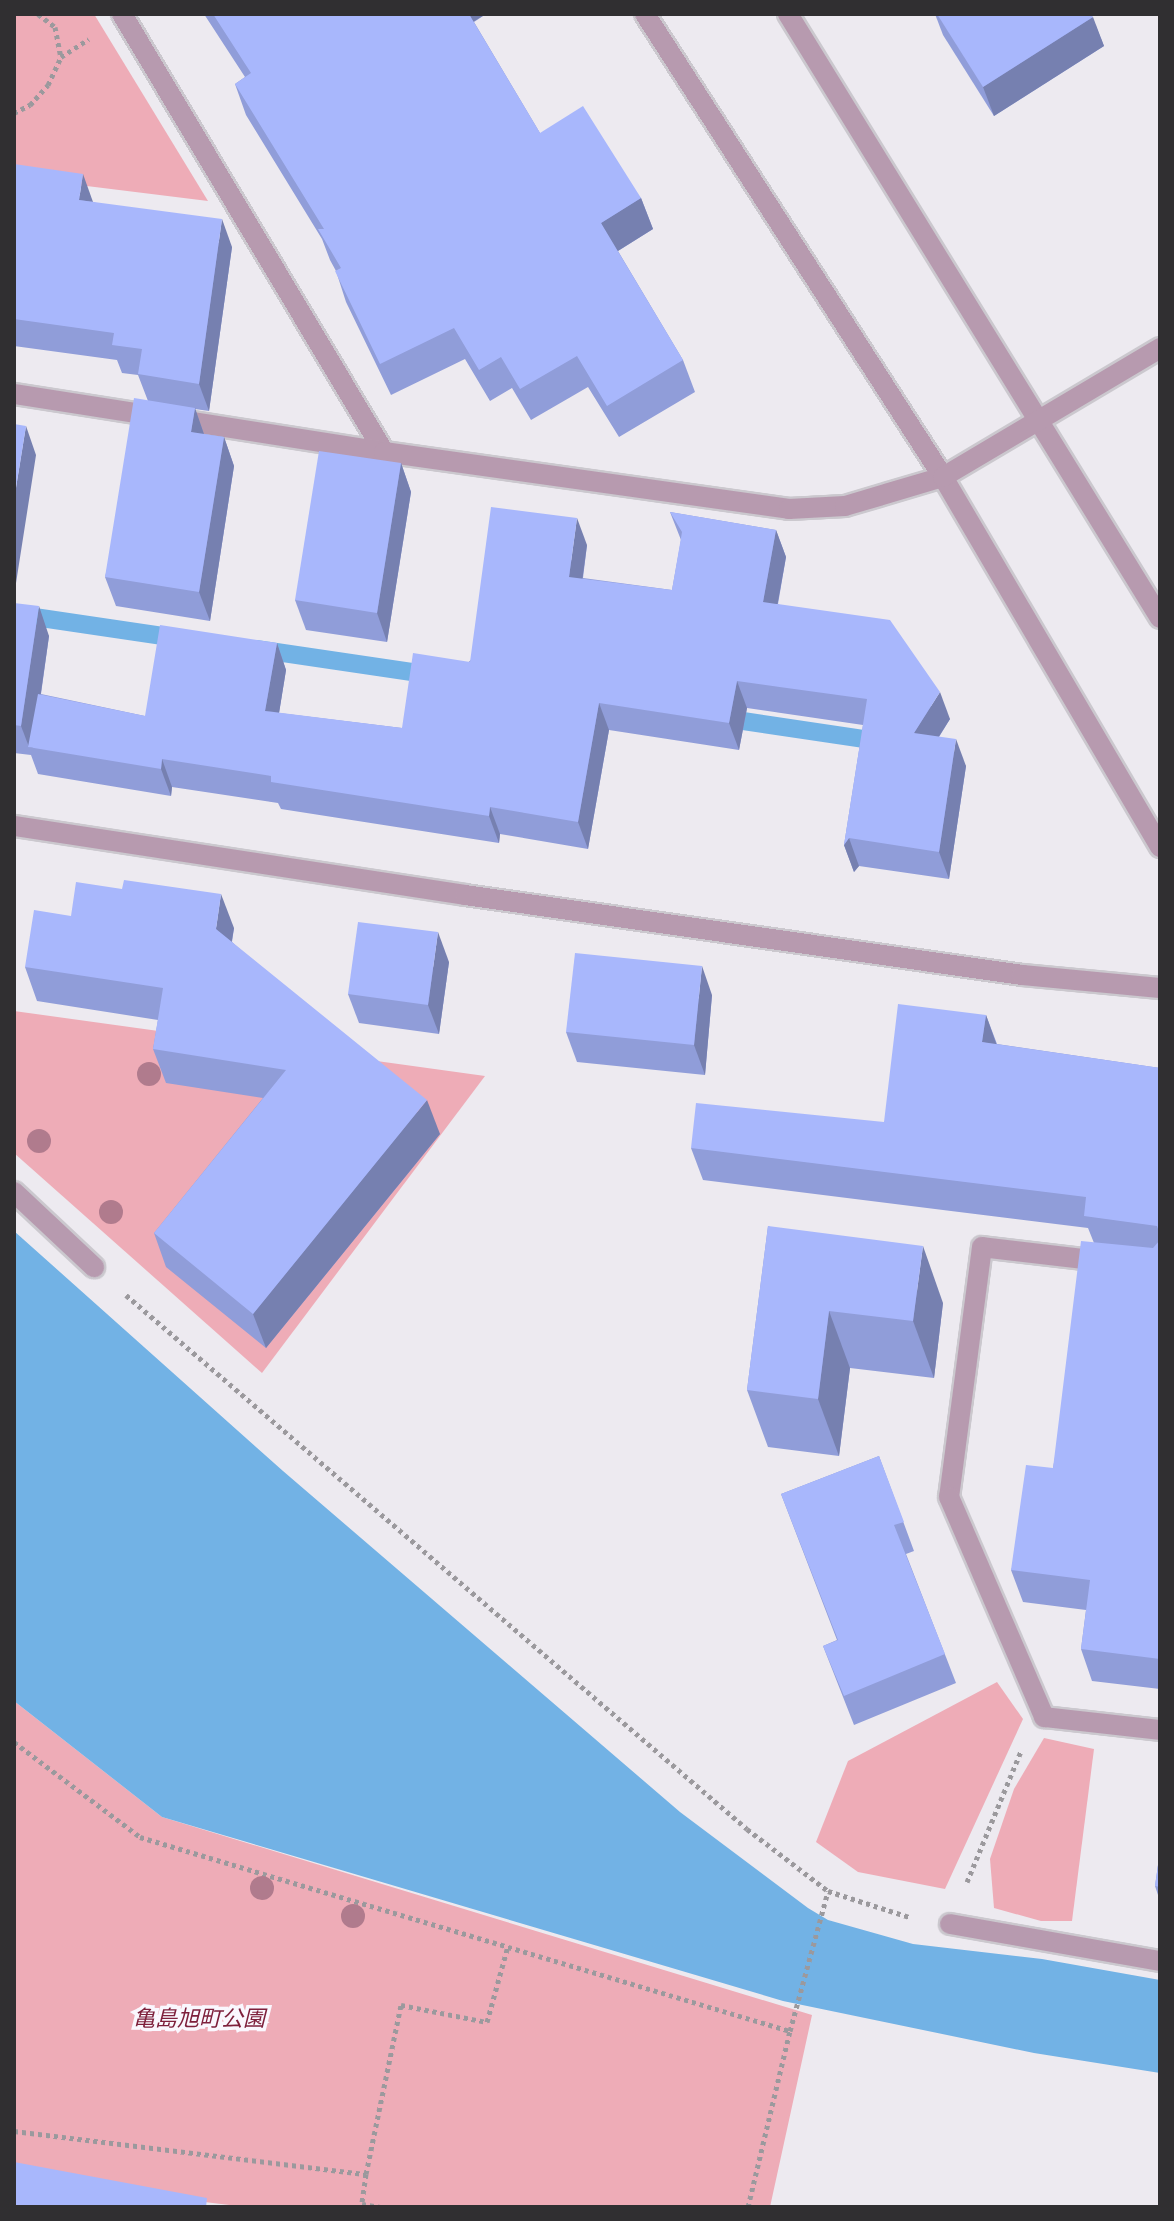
<!DOCTYPE html>
<meta charset="utf-8">
<style>
body{margin:0}
#map{position:relative;width:1174px;height:2221px;overflow:hidden;background:#edeaf0;font-family:"Playfair Display","Noto Sans JP",serif}
div>[style]{position:absolute}
[style*='--x']{left:calc(var(--x)*1px);top:calc(var(--y)*1px);width:calc(var(--w)*1px);rotate:calc(var(--a)*1deg)}
.green>*{inset:0;background:#eeacb7}
.water>*{inset:0;background:#72b2e5}
.stream>*{height:18px;margin:-9px;padding:0 9px;transform-origin:9px;border-radius:9px;background:#72b2e5}
.path>*{height:5px;margin-top:-2.5px;transform-origin:0;background:repeating-linear-gradient(90deg,#9b999d 0 4px,transparent 0 8px)}
.roads{filter:drop-shadow(2px 0 #cbc8ce) drop-shadow(-2px 0 #cbc8ce) drop-shadow(0 2px #cbc8ce) drop-shadow(0 -2px #cbc8ce)}
.minor>*{height:20px;margin:-10px;padding:0 10px;transform-origin:10px;border-radius:10px;background:#b79aaf}
.tertiary>*{height:20px;margin:-10px;padding:0 10px;transform-origin:10px;border-radius:10px;background:#b79aaf}
.trees>*{width:24px;height:24px;margin:-12px;border-radius:50%;background:#b07b8d}
.wall>*{inset:0;background:#909dd9}
.shaded-wall>*{inset:0;background:#7680b0}
.building>*{inset:0;background:#a8b7fc}
span{translate:-50% -50%;white-space:nowrap;text-align:center;line-height:1.15;-webkit-text-stroke:7px #faf7fe;paint-order:stroke}
.park-label{font-size:22px;color:#7e203c;font-style:italic}
.frame{position:absolute;inset:0;border:16px solid #302f31;pointer-events:none}
</style>
<div id="map">
<div class="green">
<i style="clip-path:polygon(14px 14px,94px 14px,208px 201px,14px 177px)"></i>
<i style="clip-path:polygon(14px 1011px,485px 1076px,262px 1373px,14px 1153px)"></i>
<i style="clip-path:polygon(997px 1682px,1023px 1719px,945px 1889px,858px 1872px,816px 1842px,848px 1761px)"></i>
<i style="clip-path:polygon(14px 1701px,162px 1817px,812px 2015px,770px 2207px,246px 2207px,14px 2179px)"></i>
<i style="clip-path:polygon(1044px 1738px,1094px 1749px,1072px 1921px,1041px 1921px,994px 1908px,990px 1859px,1014px 1789px)"></i>
</div>
<div class="water">
<i style="clip-path:polygon(14px 1231px,283px 1471px,680px 1812px,808px 1908px,828px 1920px,913px 1944px,1042px 1959px,1160px 1980px,1160px 2073px,1034px 2053px,783px 2001px,162px 1817px,14px 1701px)"></i>
</div>
<div class="stream">
<i style="--x:14;--y:614;--w:171;--a:8.4"></i>
<i style="--x:256;--y:649;--w:178;--a:8.4"></i>
<i style="--x:723;--y:718;--w:162;--a:8.5"></i>
</div>
<div class="path">
<i style="--x:38;--y:14;--w:21;--a:37"></i>
<i style="--x:55;--y:27;--w:31;--a:79"></i>
<i style="--x:14;--y:113;--w:18;--a:-27"></i>
<i style="--x:30;--y:105;--w:27;--a:-48"></i>
<i style="--x:48;--y:85;--w:31;--a:-65"></i>
<i style="--x:61;--y:57;--w:33;--a:-33"></i>
<i style="--x:126;--y:1295;--w:819;--a:40.69"></i>
<i style="--x:747;--y:1829;--w:102;--a:37.4"></i>
<i style="--x:828;--y:1891;--w:85;--a:17.8"></i>
<i style="--x:14;--y:1742;--w:158;--a:37"></i>
<i style="--x:140;--y:1837;--w:678;--a:16.62"></i>
<i style="--x:967;--y:1882;--w:142;--a:-67.6"></i>
<i style="--x:14;--y:2131;--w:355;--a:7"></i>
<i style="--x:366;--y:2174;--w:173;--a:-78.3"></i>
<i style="--x:401;--y:2005;--w:88;--a:11.2"></i>
<i style="--x:487;--y:2022;--w:79;--a:-74.6"></i>
<i style="--x:366;--y:2174;--w:30;--a:98"></i>
<i style="--x:362;--y:2204;--w:20;--a:9"></i>
<i style="--x:748;--y:2207;--w:181;--a:-76.6"></i>
<i style="--x:790;--y:2031;--w:145;--a:-74.8"></i>
</div>
<div class="roads">
<div class="minor">
<i style="--x:122;--y:14;--w:510;--a:59.11"></i>
<i style="--x:14;--y:394;--w:375;--a:8.9"></i>
<i style="--x:384;--y:452;--w:409;--a:8"></i>
<i style="--x:789;--y:509;--w:56;--a:-3.1"></i>
<i style="--x:845;--y:506;--w:102;--a:-16.5"></i>
<i style="--x:14;--y:826;--w:456;--a:8.7"></i>
<i style="--x:465;--y:895;--w:563;--a:8.17"></i>
<i style="--x:1022;--y:975;--w:139;--a:5.4"></i>
<i style="--x:14;--y:1192;--w:110;--a:43.2"></i>
<i style="--x:1160;--y:1268;--w:179;--a:-173.3"></i>
<i style="--x:982;--y:1247;--w:252;--a:97.5"></i>
<i style="--x:949;--y:1497;--w:240;--a:66.6"></i>
<i style="--x:1044;--y:1717;--w:117;--a:6.4"></i>
<i style="--x:950;--y:1924;--w:213;--a:10"></i>
</div>
<div class="tertiary">
<i style="--x:645;--y:14;--w:551;--a:57.23"></i>
<i style="--x:943;--y:477;--w:429;--a:59.6"></i>
<i style="--x:788;--y:14;--w:709;--a:58.37"></i>
<i style="--x:943;--y:477;--w:252;--a:-30.7"></i>
</div>
</div>
<div class="trees">
<i style="left:149px;top:1074px"></i>
<i style="left:39px;top:1141px"></i>
<i style="left:111px;top:1212px"></i>
<i style="left:262px;top:1888px"></i>
<i style="left:353px;top:1916px"></i>
</div>
<div class="wall">
<i style="clip-path:polygon(204px 14px,486px 14px,474px 22px,540px 133px,641px 198px,653px 229px,618px 251px,683px 360px,695px 392px,619px 437px,588px 387px,531px 420px,512px 388px,490px 401px,465px 359px,391px 395px,346px 302px,336px 271px,330px 260px,322px 239px,246px 115px,235px 84px,245px 77px)"></i>
<i style="clip-path:polygon(935px 14px,1091px 14px,1104px 46px,994px 116px,943px 35px)"></i>
<i style="clip-path:polygon(14px 164px,93px 202px,232px 247px,209px 411px,195px 409px,204px 434px,224px 437px,234px 466px,210px 621px,116px 606px,105px 577px,148px 401px,138px 375px,122px 373px,117px 360px,14px 346px)"></i>
<i style="clip-path:polygon(401px 463px,411px 492px,387px 642px,306px 630px,295px 600px)"></i>
<i style="clip-path:polygon(670px 512px,776px 530px,786px 557px,778px 604px,950px 719px,939px 737px,966px 766px,949px 879px,859px 866px,854px 872px,844px 845px,863px 725px,747px 708px,739px 750px,609px 730px,588px 849px,500px 834px,499px 843px,281px 809px,278px 803px,172px 787px,171px 796px,38px 774px,31px 755px,14px 753px,14px 603px,49px 636px,41px 694px,145px 716px,277px 643px,286px 670px,279px 713px,402px 728px,587px 545px,583px 578px,672px 590px,681px 540px)"></i>
<i style="clip-path:polygon(71px 916px,234px 928px,232px 942px,440px 1134px,266px 1348px,166px 1267px,154px 1233px,263px 1098px,166px 1083px,153px 1049px,158px 1020px,37px 1001px,25px 967px)"></i>
<i style="clip-path:polygon(449px 962px,439px 1034px,359px 1023px,348px 994px)"></i>
<i style="clip-path:polygon(712px 995px,705px 1075px,577px 1062px,566px 1032px)"></i>
<i style="clip-path:polygon(986px 1015px,997px 1044px,1160px 1068px,1160px 1689px,1092px 1681px,1081px 1649px,1086px 1610px,1023px 1602px,1011px 1570px,1053px 1468px,1094px 1243px,1088px 1228px,703px 1180px,691px 1148px,884px 1122px)"></i>
<i style="clip-path:polygon(768px 1226px,943px 1303px,934px 1378px,850px 1368px,839px 1456px,768px 1447px,747px 1390px)"></i>
<i style="clip-path:polygon(879px 1456px,914px 1551px,906px 1554px,956px 1683px,854px 1725px,823px 1646px,837px 1640px,781px 1494px)"></i>
<i style="clip-path:polygon(1160px 1851px,1160px 1901px,1155px 1886px)"></i>
</div>
<div class="shaded-wall">
<i style="clip-path:polygon(464px 14px,486px 14px,468px 25px)"></i>
<i style="clip-path:polygon(1093px 17px,1104px 46px,994px 116px,983px 87px)"></i>
<i style="clip-path:polygon(83px 174px,93px 202px,79px 200px)"></i>
<i style="clip-path:polygon(641px 198px,653px 229px,613px 254px,601px 223px)"></i>
<i style="clip-path:polygon(222px 219px,232px 247px,209px 411px,199px 384px)"></i>
<i style="clip-path:polygon(195px 408px,205px 437px,191px 432px)"></i>
<i style="clip-path:polygon(26px 426px,36px 455px,14px 596px,14px 500px)"></i>
<i style="clip-path:polygon(224px 437px,234px 466px,210px 621px,199px 592px)"></i>
<i style="clip-path:polygon(401px 463px,411px 492px,387px 642px,377px 613px)"></i>
<i style="clip-path:polygon(577px 518px,587px 545px,579px 604px,569px 577px)"></i>
<i style="clip-path:polygon(776px 530px,786px 557px,773px 629px,763px 602px)"></i>
<i style="clip-path:polygon(39px 606px,49px 636px,33px 748px,29px 747px,21px 726px)"></i>
<i style="clip-path:polygon(277px 643px,286px 670px,275px 738px,265px 711px)"></i>
<i style="clip-path:polygon(737px 681px,747px 708px,739px 750px,729px 723px)"></i>
<i style="clip-path:polygon(940px 692px,950px 719px,924px 760px,914px 733px)"></i>
<i style="clip-path:polygon(599px 703px,609px 730px,588px 849px,578px 822px)"></i>
<i style="clip-path:polygon(956px 739px,966px 766px,949px 879px,939px 852px)"></i>
<i style="clip-path:polygon(162px 759px,172px 787px,171px 796px,161px 769px)"></i>
<i style="clip-path:polygon(490px 807px,500px 834px,499px 843px,489px 816px)"></i>
<i style="clip-path:polygon(849px 838px,859px 866px,854px 872px,844px 845px)"></i>
<i style="clip-path:polygon(221px 894px,234px 928px,228px 963px,216px 929px)"></i>
<i style="clip-path:polygon(438px 932px,449px 962px,439px 1034px,428px 1005px)"></i>
<i style="clip-path:polygon(702px 966px,712px 995px,705px 1075px,694px 1045px)"></i>
<i style="clip-path:polygon(986px 1015px,997px 1046px,982px 1042px)"></i>
<i style="clip-path:polygon(427px 1100px,440px 1134px,266px 1348px,253px 1314px)"></i>
<i style="clip-path:polygon(923px 1246px,943px 1303px,934px 1378px,913px 1321px)"></i>
<i style="clip-path:polygon(829px 1311px,850px 1368px,839px 1456px,818px 1399px)"></i>
</div>
<div class="building">
<i style="clip-path:polygon(213px 14px,469px 14px,540px 133px,583px 106px,641px 198px,601px 223px,683px 360px,607px 406px,577px 356px,520px 389px,501px 357px,479px 370px,454px 328px,380px 364px,335px 271px,341px 268px,318px 229px,324px 229px,235px 84px,251px 73px)"></i>
<i style="clip-path:polygon(937px 14px,1091px 14px,1093px 17px,983px 87px)"></i>
<i style="clip-path:polygon(14px 164px,83px 174px,79px 200px,222px 219px,199px 384px,138px 374px,142px 349px,112px 345px,114px 333px,14px 319px)"></i>
<i style="clip-path:polygon(134px 398px,195px 408px,191px 432px,224px 437px,199px 592px,105px 577px)"></i>
<i style="clip-path:polygon(14px 424px,26px 426px,14px 500px)"></i>
<i style="clip-path:polygon(319px 451px,401px 463px,377px 613px,295px 600px)"></i>
<i style="clip-path:polygon(491px 507px,577px 518px,569px 577px,672px 590px,682px 532px,670px 512px,776px 530px,763px 602px,890px 620px,940px 692px,914px 733px,956px 739px,939px 852px,849px 838px,844px 845px,867px 699px,737px 681px,729px 723px,599px 703px,578px 822px,490px 807px,489px 816px,271px 782px,271px 776px,162px 759px,161px 769px,28px 747px,38px 694px,145px 716px,160px 625px,277px 643px,265px 711px,402px 728px,413px 653px,470px 662px)"></i>
<i style="clip-path:polygon(14px 603px,39px 606px,21px 726px,14px 725px)"></i>
<i style="clip-path:polygon(124px 880px,221px 894px,216px 929px,427px 1100px,253px 1314px,154px 1233px,286px 1070px,153px 1049px,163px 988px,25px 967px,34px 910px,71px 916px,76px 882px,122px 889px)"></i>
<i style="clip-path:polygon(358px 922px,438px 932px,428px 1005px,348px 994px)"></i>
<i style="clip-path:polygon(575px 953px,702px 966px,694px 1045px,566px 1032px)"></i>
<i style="clip-path:polygon(898px 1004px,986px 1015px,982px 1042px,1160px 1068px,1160px 1235px,1157px 1226px,1084px 1216px,1086px 1197px,691px 1148px,696px 1103px,884px 1122px)"></i>
<i style="clip-path:polygon(768px 1226px,923px 1246px,913px 1321px,829px 1311px,818px 1399px,747px 1390px)"></i>
<i style="clip-path:polygon(1160px 1240px,1160px 1659px,1081px 1649px,1090px 1580px,1011px 1570px,1026px 1465px,1053px 1468px,1081px 1241px,1153px 1248px)"></i>
<i style="clip-path:polygon(879px 1456px,904px 1522px,894px 1525px,945px 1654px,844px 1696px,823px 1646px,838px 1640px,781px 1494px)"></i>
<i style="clip-path:polygon(1160px 1851px,1160px 1887px,1155px 1886px)"></i>
<i style="clip-path:polygon(14px 2162px,207px 2198px,206px 2207px,14px 2207px)"></i>
</div>
<div class="park-label">
<span style="left:199px;top:2018px">亀島旭町公園</span>
</div>
<div class="frame"></div>
</div>
